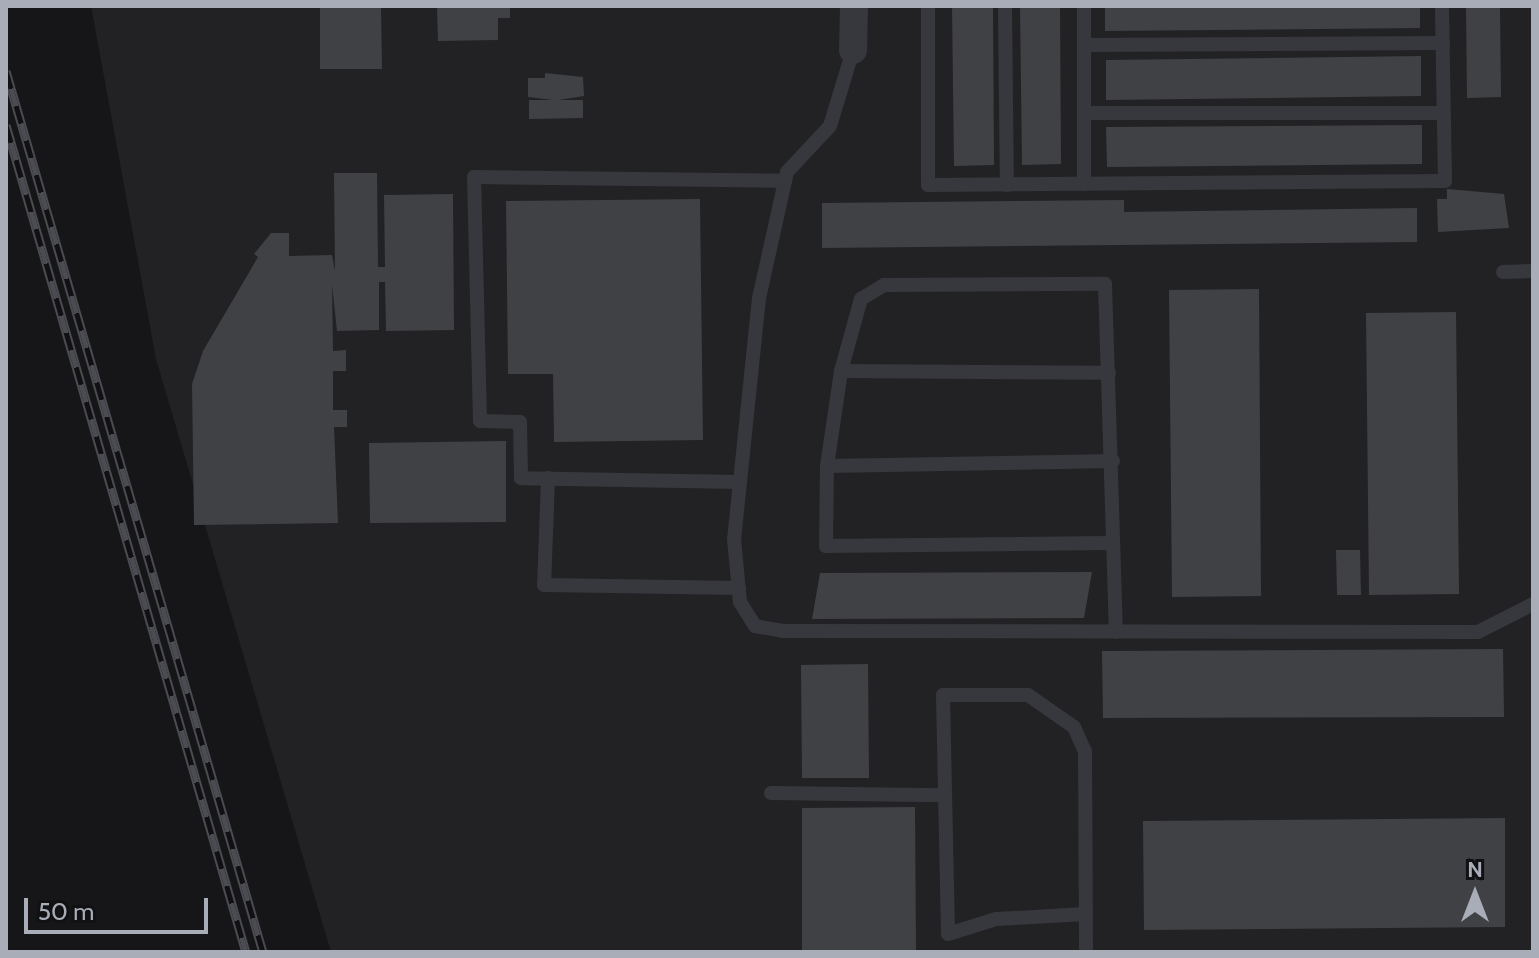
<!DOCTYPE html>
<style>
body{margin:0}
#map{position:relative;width:1539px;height:958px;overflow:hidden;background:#161618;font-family:Cabin,sans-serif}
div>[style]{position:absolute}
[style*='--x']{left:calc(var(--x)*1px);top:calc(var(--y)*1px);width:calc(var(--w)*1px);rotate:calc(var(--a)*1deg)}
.built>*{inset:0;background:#222225}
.building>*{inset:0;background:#404145}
.lane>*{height:14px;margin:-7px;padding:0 7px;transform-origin:7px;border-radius:7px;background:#37383d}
.street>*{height:28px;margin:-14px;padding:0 14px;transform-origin:14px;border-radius:14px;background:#37383d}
.rail>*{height:9px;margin-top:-4.5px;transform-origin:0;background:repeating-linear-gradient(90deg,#111113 0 18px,#4a4c52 0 36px);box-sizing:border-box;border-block:2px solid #4a4c52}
span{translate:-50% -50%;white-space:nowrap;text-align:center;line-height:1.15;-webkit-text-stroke:7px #111113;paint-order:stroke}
.frame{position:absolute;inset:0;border:8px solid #a8adb8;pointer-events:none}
.north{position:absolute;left:1435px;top:854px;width:80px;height:80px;-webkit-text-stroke:6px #111113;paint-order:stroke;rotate:0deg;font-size:22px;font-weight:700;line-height:32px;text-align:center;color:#a8adb8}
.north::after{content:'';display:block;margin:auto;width:28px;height:36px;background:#a8adb8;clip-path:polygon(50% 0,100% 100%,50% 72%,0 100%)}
.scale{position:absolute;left:24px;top:898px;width:184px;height:36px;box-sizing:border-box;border:4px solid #a8adb8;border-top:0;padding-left:10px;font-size:24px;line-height:28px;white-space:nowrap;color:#a8adb8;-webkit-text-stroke:6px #111113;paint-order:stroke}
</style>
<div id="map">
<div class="built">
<i style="clip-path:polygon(91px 6px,1533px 6px,1533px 952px,331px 952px,156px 359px)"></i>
</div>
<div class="building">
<i style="clip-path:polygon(320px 6px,381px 6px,382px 69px,320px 69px)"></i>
<i style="clip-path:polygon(437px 6px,510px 6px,510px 18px,498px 18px,498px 40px,438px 41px)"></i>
<i style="clip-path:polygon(952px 6px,993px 6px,994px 165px,954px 166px)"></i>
<i style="clip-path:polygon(1020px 6px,1060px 6px,1061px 164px,1022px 165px)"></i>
<i style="clip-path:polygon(1105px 6px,1420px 6px,1420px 28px,1105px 31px)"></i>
<i style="clip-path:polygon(1466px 6px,1500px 6px,1501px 97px,1467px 98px)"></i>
<i style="clip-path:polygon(1421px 56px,1421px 96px,1106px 100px,1106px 60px)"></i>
<i style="clip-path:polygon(545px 73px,583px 77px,584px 96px,559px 100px,583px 100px,583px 118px,529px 119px,529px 100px,553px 100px,528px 97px,528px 78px,545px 78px)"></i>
<i style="clip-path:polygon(1422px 125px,1422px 164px,1107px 167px,1106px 127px)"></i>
<i style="clip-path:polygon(334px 173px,377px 173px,378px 267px,385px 267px,384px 195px,453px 194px,454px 330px,386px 331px,385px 282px,379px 282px,379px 330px,337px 331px,332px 285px,333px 351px,346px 350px,346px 371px,333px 371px,333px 410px,347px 410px,347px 427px,334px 427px,338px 523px,194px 525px,192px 384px,203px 351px,258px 257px,254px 254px,271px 233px,289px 233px,289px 256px,332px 255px,335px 271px)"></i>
<i style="clip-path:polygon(1447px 189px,1504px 194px,1509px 228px,1438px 232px,1437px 199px,1447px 199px)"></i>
<i style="clip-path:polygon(700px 199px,703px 440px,554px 442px,553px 374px,508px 374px,506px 201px)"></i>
<i style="clip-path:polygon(1124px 200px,1124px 212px,1417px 208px,1417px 242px,822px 248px,822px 203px)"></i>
<i style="clip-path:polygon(1259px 289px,1261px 596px,1172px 597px,1169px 290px)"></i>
<i style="clip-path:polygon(1456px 312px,1459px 594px,1369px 595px,1366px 313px)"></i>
<i style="clip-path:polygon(506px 441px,506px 522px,370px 523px,369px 443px)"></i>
<i style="clip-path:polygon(1336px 550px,1360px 550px,1361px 595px,1337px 595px)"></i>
<i style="clip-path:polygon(1092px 572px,1084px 618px,812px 619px,820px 573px)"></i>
<i style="clip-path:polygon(1503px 649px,1504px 717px,1103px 718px,1102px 651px)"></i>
<i style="clip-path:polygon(868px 664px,869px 778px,802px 778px,801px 665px)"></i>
<i style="clip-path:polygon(915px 807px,916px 952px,802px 952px,802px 808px)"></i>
<i style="clip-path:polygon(1505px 818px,1505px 927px,1144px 930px,1143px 821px)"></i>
</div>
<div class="lane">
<i style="--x:928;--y:6;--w:179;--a:90"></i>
<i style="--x:928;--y:185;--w:517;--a:-0.44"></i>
<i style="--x:1445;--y:181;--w:175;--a:-91"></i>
<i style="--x:1005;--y:6;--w:179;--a:89.4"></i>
<i style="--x:1084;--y:45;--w:359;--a:-0.3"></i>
<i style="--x:853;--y:50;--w:79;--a:106.8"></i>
<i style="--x:830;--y:126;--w:63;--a:133.1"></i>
<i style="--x:787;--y:172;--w:129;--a:102.5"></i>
<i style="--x:759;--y:298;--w:242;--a:95.9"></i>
<i style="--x:734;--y:539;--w:63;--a:84.6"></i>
<i style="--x:740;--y:602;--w:28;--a:58"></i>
<i style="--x:755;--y:626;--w:27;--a:10"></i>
<i style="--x:782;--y:631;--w:696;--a:0.08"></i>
<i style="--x:1478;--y:632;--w:62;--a:-27"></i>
<i style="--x:1084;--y:113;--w:360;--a:0"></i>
<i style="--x:1084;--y:184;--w:178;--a:-90"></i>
<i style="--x:1503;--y:272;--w:30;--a:-2"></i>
<i style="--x:841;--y:371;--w:268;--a:0.4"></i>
<i style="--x:827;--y:466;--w:286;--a:-1"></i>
<i style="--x:548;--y:478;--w:107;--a:92.1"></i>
<i style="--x:544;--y:585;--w:195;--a:0.9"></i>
<i style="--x:740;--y:482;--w:219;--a:-179"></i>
<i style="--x:521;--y:478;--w:56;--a:-91"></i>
<i style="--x:520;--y:422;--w:40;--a:-178.6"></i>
<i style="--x:480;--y:421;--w:244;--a:-91.4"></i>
<i style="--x:474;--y:177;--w:311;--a:0.7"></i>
<i style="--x:1111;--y:543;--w:285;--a:179.4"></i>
<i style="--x:826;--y:546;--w:80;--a:-89.3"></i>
<i style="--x:827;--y:466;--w:96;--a:-81.6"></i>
<i style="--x:841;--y:371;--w:75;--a:-74.5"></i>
<i style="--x:861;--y:299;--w:27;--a:-31"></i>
<i style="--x:884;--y:285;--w:221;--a:-0.3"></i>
<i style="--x:1105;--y:284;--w:348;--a:88.2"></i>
<i style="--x:771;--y:793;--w:174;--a:0.7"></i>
<i style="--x:1086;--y:914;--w:90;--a:176.8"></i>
<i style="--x:996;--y:919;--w:50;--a:162.6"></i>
<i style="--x:948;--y:934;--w:239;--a:-91.2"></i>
<i style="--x:943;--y:695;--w:85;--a:0"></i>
<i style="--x:1028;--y:695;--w:56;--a:34.8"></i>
<i style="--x:1074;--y:727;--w:27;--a:66"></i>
<i style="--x:1085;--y:752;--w:200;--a:89.7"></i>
</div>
<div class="street">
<i style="--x:853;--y:50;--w:44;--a:-88.7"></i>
</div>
<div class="rail">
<i style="--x:6;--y:71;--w:918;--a:73.74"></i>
<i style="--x:6;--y:125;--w:861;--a:73.82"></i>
</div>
<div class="frame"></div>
<div class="north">N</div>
<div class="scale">50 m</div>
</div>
